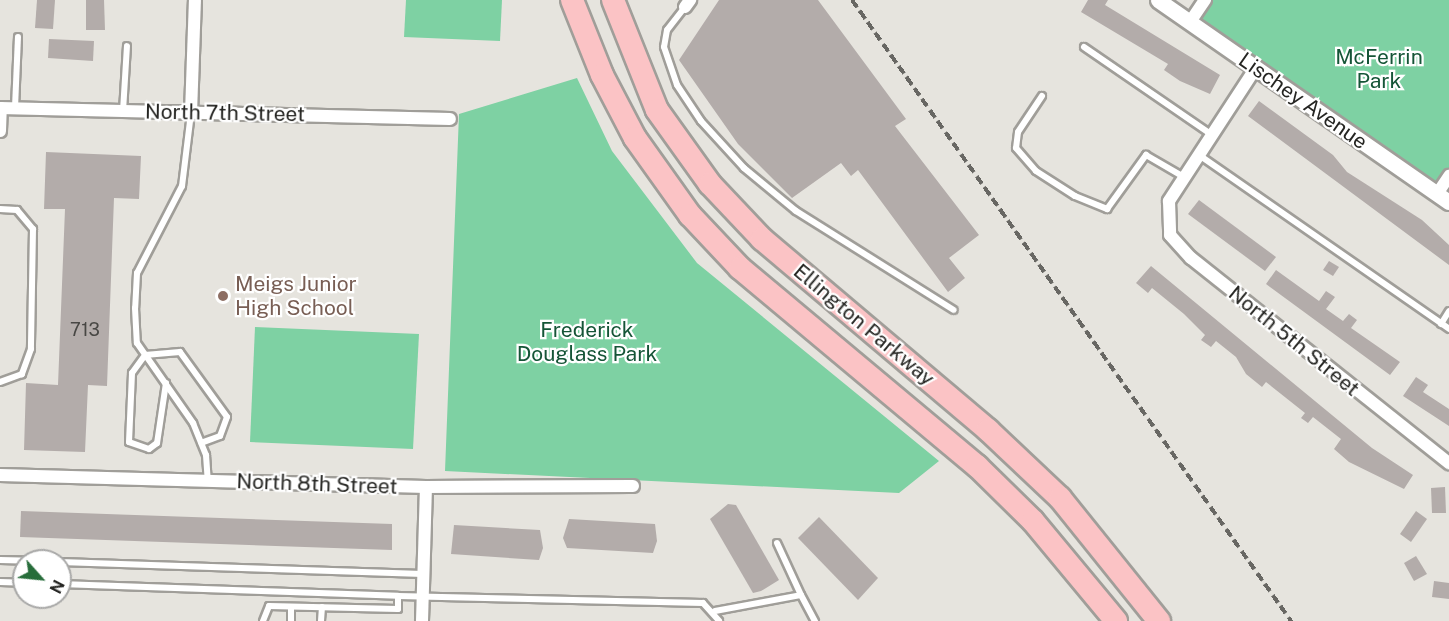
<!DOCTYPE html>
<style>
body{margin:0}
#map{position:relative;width:1449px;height:621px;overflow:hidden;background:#e6e4de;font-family:"Public Sans",sans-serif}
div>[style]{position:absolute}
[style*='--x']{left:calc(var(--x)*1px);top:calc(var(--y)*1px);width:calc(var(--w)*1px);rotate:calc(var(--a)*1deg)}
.green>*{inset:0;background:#7ed1a3}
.building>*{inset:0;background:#b3acaa}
.roads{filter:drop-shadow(2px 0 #a09e99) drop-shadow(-2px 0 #a09e99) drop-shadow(0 2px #a09e99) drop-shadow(0 -2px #a09e99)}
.service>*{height:6px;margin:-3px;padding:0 3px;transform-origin:3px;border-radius:3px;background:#fff}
.minor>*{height:12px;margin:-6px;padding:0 6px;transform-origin:6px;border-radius:6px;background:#fff}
.tertiary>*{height:15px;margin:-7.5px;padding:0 7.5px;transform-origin:7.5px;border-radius:7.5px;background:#fff}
.motorway>*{height:22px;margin:-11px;padding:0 11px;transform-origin:11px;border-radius:11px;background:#fbc3c5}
.rail>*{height:4px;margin-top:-2px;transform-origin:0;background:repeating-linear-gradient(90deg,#686763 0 9px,transparent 0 13.5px)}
.dots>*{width:16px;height:16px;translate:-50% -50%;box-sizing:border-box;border:3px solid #fff;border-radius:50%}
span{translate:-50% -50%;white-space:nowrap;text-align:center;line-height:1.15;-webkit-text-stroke:4.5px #fff;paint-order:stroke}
.number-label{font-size:18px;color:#484744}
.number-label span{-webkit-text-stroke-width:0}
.park-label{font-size:21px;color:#155537}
.street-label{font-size:21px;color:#252522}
.education-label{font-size:21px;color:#785e54}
.left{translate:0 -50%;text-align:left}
.north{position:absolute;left:12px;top:549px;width:60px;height:60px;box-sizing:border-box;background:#fff;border:2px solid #a8a8a7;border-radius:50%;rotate:117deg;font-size:16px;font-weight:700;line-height:24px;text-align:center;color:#252522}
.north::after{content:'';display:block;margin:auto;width:21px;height:27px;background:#276d3a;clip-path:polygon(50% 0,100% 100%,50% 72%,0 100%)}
</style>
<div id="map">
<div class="green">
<i style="clip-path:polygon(406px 0,502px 0,500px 41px,404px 37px)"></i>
<i style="clip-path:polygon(1205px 0,1449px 0,1449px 176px,1437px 194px,1190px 22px)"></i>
<i style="clip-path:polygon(577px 78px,612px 151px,697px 263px,939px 461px,899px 493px,445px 471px,459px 114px)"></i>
<i style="clip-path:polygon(255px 327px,419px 334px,413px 449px,250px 442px)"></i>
</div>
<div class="building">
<i style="clip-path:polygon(37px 0,55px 0,53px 29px,35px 28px)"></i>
<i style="clip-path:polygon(86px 0,104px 0,105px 30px,86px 30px)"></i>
<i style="clip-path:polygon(719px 0,818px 0,906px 119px,895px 126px,979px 235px,949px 258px,965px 278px,948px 292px,858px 170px,851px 176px,841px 163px,792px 198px,738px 144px,679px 60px)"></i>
<i style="clip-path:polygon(1088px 0,1108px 0,1105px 5px,1220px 75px,1210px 94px,1180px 81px,1164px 70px,1168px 64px,1081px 12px)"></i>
<i style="clip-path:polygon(49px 39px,94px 41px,93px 61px,48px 58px)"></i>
<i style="clip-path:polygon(1259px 101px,1333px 155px,1347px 172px,1422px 220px,1449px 245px,1449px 265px,1248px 116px)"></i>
<i style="clip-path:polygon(46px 152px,141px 156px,139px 199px,114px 198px,107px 386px,88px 385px,85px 452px,24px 450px,26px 383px,58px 385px,65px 209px,44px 209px)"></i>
<i style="clip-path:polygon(1199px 200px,1276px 257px,1265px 271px,1188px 214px)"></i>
<i style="clip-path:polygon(1329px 261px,1339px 267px,1333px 276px,1323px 270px)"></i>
<i style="clip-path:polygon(1151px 266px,1372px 448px,1413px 475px,1404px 489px,1349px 462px,1334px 449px,1341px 439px,1313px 417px,1308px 423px,1301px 418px,1305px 413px,1266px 382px,1262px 387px,1246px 374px,1236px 357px,1216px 341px,1211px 347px,1201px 340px,1205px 335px,1184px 314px,1152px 288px,1148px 293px,1136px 283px)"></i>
<i style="clip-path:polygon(1276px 270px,1319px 301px,1326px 291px,1335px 297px,1326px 309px,1343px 321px,1349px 314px,1357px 320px,1351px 328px,1400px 362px,1390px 375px,1266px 284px)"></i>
<i style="clip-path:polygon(1416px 377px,1428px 385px,1423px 392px,1449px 409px,1449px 426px,1403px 396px)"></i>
<i style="clip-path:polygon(1445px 487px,1446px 513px,1432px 513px,1431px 488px)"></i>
<i style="clip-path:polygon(728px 504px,736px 505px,779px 580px,761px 591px,753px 593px,710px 519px)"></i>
<i style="clip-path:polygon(21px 511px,392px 524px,392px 550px,20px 537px)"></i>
<i style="clip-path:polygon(1416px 511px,1427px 519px,1411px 542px,1400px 534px)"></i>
<i style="clip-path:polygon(819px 517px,878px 578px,858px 600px,798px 538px)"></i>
<i style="clip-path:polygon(569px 519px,655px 524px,657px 541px,653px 553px,567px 548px,563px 538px)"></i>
<i style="clip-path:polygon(454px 525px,540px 530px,543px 548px,539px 560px,451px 554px)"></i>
<i style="clip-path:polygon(1416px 556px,1427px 574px,1414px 581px,1404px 563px)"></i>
<i style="clip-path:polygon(1434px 581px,1449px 583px,1449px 599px,1432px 597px)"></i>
</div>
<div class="roads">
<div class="service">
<i style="--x:685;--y:7;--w:29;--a:128"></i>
<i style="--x:667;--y:30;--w:17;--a:100"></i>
<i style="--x:664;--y:47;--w:40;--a:71.1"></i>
<i style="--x:677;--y:85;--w:43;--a:56.3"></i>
<i style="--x:701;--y:121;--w:64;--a:47.5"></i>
<i style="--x:744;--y:168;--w:67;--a:39.6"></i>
<i style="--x:796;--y:211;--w:186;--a:32.1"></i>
<i style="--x:1084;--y:47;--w:155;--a:34.5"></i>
<i style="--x:1042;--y:96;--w:43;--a:123.7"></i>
<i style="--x:1018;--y:132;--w:16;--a:97"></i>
<i style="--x:1016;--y:148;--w:30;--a:49"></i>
<i style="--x:1036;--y:171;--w:46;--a:32.7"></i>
<i style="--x:1075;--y:196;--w:35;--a:22"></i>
<i style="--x:1107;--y:209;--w:67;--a:-54.2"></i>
<i style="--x:1146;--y:155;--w:44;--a:30.1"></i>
<i style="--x:15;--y:108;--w:71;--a:-87.6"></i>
<i style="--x:123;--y:111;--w:65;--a:-86.5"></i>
<i style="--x:191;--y:113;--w:74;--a:97"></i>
<i style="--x:182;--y:186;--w:98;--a:117.3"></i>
<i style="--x:137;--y:273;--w:35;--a:93"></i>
<i style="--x:135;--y:308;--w:35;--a:87"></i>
<i style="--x:137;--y:343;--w:98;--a:55"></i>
<i style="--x:193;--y:423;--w:35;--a:68"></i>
<i style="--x:206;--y:455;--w:26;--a:86"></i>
<i style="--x:1199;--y:155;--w:305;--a:34.8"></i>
<i style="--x:0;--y:209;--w:17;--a:3"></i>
<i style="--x:17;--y:210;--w:25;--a:50"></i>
<i style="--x:33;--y:229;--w:120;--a:91"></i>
<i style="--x:31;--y:349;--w:27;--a:110"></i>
<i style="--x:22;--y:374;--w:23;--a:160"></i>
<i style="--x:1441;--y:324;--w:15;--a:-58"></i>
<i style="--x:166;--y:383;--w:61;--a:98.5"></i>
<i style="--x:157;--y:443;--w:10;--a:143"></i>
<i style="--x:149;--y:449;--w:21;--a:-161"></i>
<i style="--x:129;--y:442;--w:69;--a:-87.5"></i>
<i style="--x:132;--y:373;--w:22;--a:-54"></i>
<i style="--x:145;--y:355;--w:35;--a:-5"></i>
<i style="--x:180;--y:352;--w:80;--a:54.1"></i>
<i style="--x:227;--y:417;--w:20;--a:110"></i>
<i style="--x:220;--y:436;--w:20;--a:160"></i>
<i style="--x:777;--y:543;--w:57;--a:65.2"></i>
<i style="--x:0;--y:560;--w:41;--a:1.4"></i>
<i style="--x:60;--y:562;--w:363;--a:1.9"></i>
<i style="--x:0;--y:582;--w:24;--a:2"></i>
<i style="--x:60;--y:584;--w:338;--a:2"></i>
<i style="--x:715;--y:611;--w:87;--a:-10.5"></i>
<i style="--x:801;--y:595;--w:30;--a:62"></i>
<i style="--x:263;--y:621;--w:16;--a:-68"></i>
<i style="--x:269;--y:606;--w:129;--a:1.3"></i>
<i style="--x:398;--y:609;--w:13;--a:-90"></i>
<i style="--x:398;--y:596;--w:305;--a:1.3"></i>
<i style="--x:703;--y:603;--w:24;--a:48"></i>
<i style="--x:291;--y:621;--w:14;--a:-90"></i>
<i style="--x:321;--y:621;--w:14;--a:-86"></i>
</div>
<div class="minor">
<i style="--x:685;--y:7;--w:9;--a:-54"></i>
<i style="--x:1190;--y:22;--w:27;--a:-56"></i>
<i style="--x:1255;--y:69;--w:158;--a:123.1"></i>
<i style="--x:1169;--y:201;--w:34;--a:88"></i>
<i style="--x:1170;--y:235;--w:31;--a:48"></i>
<i style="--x:1191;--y:258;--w:330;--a:38.5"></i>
<i style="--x:0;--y:108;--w:450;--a:1.4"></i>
<i style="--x:191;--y:113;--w:113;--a:-88"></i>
<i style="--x:0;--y:131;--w:23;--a:-88"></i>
<i style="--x:1437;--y:194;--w:22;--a:-56"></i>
<i style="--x:0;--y:475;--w:426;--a:1.6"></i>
<i style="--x:426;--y:487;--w:207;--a:-0.3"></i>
<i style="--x:422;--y:621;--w:134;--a:-88.3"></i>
</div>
<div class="tertiary">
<i style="--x:1158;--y:0;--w:354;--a:34.8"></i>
</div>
<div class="motorway">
<i style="--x:572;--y:0;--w:81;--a:68.2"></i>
<i style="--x:602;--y:75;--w:71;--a:62.4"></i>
<i style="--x:635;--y:138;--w:95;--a:54.5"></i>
<i style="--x:690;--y:215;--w:73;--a:46.7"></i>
<i style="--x:740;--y:268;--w:309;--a:39.9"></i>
<i style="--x:977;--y:466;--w:78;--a:44.5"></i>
<i style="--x:1033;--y:521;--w:130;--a:50.3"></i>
<i style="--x:613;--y:0;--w:118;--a:68.2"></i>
<i style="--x:657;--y:110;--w:91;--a:54.4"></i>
<i style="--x:710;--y:184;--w:76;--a:46.6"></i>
<i style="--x:762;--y:239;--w:296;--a:40.2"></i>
<i style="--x:988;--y:430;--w:99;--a:43.4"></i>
<i style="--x:1060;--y:498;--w:158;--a:51.2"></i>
</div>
</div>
<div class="rail">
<i style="--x:852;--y:0;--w:761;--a:54.74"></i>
</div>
<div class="dots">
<i style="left:223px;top:296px;background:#8d6e63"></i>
</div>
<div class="number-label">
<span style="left:85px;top:330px">713</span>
</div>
<div class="park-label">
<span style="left:1379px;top:69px">McFerrin<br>Park</span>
<span style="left:587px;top:342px">Frederick<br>Douglass Park</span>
</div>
<div class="street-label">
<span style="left:1303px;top:101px;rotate:35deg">Lischey Avenue</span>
<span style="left:225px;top:113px;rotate:1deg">North 7th Street</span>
<span style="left:864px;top:325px;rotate:40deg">Ellington Parkway</span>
<span style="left:1294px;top:341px;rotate:39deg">North 5th Street</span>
<span style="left:317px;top:484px;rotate:2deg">North 8th Street</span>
</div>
<div class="education-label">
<span class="left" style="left:235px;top:296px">Meigs Junior<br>High School</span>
</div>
<div class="north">N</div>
</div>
